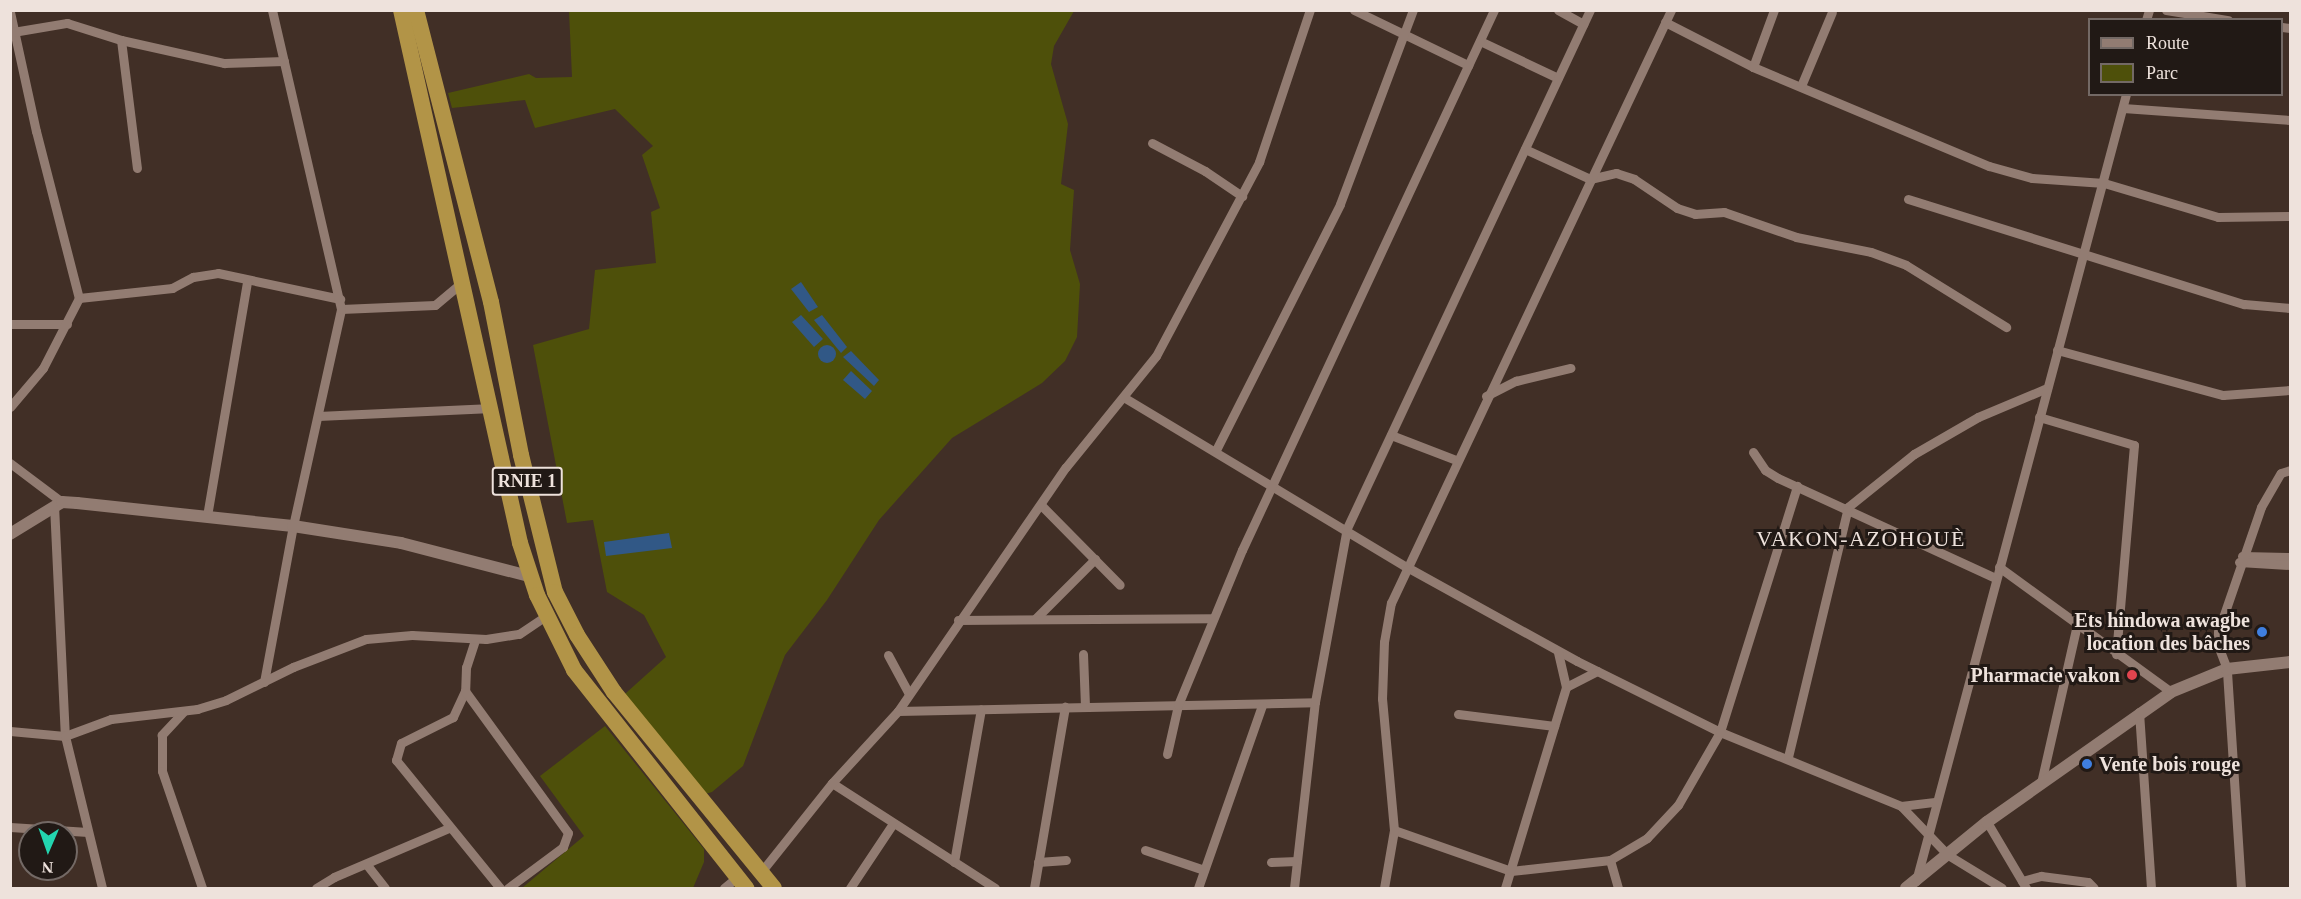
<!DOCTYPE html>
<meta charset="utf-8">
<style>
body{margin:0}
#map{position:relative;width:2301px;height:899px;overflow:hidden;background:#412f26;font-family:"Times New Roman",serif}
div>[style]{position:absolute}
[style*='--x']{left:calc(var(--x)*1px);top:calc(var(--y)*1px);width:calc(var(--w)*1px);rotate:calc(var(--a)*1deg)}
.green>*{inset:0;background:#4e500a}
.water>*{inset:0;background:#315886}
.round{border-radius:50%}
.street>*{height:9px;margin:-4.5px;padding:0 4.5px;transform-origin:4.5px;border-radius:4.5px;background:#927c72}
.secondary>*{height:12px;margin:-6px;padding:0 6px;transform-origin:6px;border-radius:6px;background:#927c72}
.highway>*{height:16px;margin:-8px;padding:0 8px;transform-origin:8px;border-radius:8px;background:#b29447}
.dots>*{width:16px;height:16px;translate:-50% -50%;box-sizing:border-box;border:3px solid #211915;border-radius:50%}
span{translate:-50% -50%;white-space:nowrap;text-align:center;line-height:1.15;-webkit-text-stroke:6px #211915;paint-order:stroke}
.shield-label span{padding:2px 4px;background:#211915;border:2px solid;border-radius:4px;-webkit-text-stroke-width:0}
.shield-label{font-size:18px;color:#eee2dc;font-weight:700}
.poi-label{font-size:20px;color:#eee2dc;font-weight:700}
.right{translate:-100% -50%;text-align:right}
.left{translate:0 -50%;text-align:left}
.quarter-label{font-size:22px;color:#eee2dc;letter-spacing:1.5px}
.frame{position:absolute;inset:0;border:12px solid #eee2dc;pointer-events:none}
.legend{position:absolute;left:2088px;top:18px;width:195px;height:78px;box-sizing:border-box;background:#211915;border:2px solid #736965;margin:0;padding:8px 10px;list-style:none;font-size:18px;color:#eee2dc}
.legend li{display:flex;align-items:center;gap:12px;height:30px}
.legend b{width:30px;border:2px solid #736965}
.north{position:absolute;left:18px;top:821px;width:60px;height:60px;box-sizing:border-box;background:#211915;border:2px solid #736965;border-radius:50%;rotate:182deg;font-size:16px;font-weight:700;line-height:24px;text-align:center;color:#eee2dc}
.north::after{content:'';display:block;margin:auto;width:21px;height:27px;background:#23d5af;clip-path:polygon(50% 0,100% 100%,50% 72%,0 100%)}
</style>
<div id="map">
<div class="green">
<i style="clip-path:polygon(569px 11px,1074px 11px,1054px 46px,1051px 64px,1068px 124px,1061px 184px,1074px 190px,1070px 250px,1080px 284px,1077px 337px,1065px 361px,1042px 383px,952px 438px,879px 520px,827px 600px,785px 655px,743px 766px,712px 792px,695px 797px,616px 702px,666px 657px,644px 615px,607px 592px,593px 520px,567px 523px,533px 345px,589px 329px,595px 270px,656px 263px,651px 212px,660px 208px,642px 155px,653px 146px,615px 109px,535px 128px,525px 100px,452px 108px,448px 93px,529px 74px,536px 78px,572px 77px)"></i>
<i style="clip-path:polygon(605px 726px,704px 849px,704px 862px,693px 888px,522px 888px,584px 836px,540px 776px)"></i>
</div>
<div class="water">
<i style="clip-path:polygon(801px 282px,818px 307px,809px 312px,791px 289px)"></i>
<i style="clip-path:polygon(801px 315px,823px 339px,814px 347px,792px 322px)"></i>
<i style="clip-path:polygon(822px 315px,847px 347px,841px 353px,814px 320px)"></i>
<i class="round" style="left:818px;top:345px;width:18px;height:18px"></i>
<i style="clip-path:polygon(851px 351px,879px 380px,874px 386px,843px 357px)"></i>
<i style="clip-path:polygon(851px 371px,872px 391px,865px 399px,843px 380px)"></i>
<i style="clip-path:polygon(669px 533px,672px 548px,606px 556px,604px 542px)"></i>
</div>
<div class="street">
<i style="--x:1354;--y:10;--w:127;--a:25.8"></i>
<i style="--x:1558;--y:10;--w:29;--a:29"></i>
<i style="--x:2166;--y:10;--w:63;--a:9.2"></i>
<i style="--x:10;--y:12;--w:122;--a:77.7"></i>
<i style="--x:36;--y:131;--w:172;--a:75.6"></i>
<i style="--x:79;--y:298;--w:94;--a:-6.1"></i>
<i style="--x:172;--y:288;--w:24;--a:-28"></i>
<i style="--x:193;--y:277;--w:25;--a:-9"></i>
<i style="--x:218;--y:273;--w:125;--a:12"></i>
<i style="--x:2146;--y:20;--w:10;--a:-73"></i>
<i style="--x:1665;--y:22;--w:99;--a:27.1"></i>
<i style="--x:1753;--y:67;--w:256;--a:22.8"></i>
<i style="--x:1989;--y:166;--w:45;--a:15.6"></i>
<i style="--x:2032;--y:178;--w:72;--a:4"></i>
<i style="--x:2104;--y:183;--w:119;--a:16.6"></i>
<i style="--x:2218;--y:217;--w:72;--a:-0.8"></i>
<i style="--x:2282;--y:27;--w:8;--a:7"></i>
<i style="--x:13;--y:32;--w:55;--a:-9.5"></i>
<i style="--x:67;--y:23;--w:57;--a:17.5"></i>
<i style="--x:121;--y:40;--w:106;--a:12.6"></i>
<i style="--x:224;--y:63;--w:60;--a:-1.9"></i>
<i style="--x:121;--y:40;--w:129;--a:82.9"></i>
<i style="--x:1480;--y:41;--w:86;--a:25.4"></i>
<i style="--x:1753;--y:67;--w:61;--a:-69.8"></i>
<i style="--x:1801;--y:86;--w:80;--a:-67.3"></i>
<i style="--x:2123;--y:108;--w:167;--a:4.1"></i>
<i style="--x:1152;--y:143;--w:60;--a:27.8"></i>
<i style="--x:1205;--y:171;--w:45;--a:34"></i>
<i style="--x:1525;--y:149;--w:72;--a:24.8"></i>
<i style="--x:1590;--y:179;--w:27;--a:-13"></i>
<i style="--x:1616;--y:173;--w:19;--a:18"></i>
<i style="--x:1634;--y:179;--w:52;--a:34"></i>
<i style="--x:1677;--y:208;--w:19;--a:18"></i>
<i style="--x:1695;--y:214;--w:29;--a:-4"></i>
<i style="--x:1724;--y:212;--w:76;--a:19.1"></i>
<i style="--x:1796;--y:237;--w:76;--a:11.3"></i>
<i style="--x:1871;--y:252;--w:37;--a:20"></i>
<i style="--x:1906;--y:265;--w:118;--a:31.8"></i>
<i style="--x:1908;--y:199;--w:352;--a:17.4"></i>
<i style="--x:2244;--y:304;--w:46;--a:5"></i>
<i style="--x:341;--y:309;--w:94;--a:-2.4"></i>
<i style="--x:435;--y:305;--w:35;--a:-40"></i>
<i style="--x:10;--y:324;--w:57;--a:0"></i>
<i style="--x:2057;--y:350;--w:172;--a:15.2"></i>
<i style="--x:2223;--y:395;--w:67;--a:-4.3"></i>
<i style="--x:1486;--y:396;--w:34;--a:-27"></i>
<i style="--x:1516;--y:381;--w:56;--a:-13.5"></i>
<i style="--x:1125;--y:398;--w:327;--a:31"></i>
<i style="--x:1405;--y:566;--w:196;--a:28.9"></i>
<i style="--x:1577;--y:661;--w:160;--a:26.4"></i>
<i style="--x:1720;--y:732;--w:196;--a:22.2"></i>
<i style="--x:1901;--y:806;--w:68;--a:46.2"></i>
<i style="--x:1948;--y:855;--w:63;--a:31.4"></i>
<i style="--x:10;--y:407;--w:51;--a:-49.8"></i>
<i style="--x:43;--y:368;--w:79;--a:-62.8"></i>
<i style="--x:318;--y:416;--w:174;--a:-2.6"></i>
<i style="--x:2039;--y:417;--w:99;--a:16.4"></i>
<i style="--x:2134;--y:445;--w:210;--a:94.9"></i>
<i style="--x:1391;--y:435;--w:70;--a:21"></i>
<i style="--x:1216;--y:450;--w:275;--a:-63.2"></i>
<i style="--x:1340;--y:204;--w:207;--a:-69.4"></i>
<i style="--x:1753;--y:452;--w:22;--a:56"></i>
<i style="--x:1765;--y:470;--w:15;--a:32"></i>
<i style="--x:1778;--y:478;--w:239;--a:24.7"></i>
<i style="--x:10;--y:463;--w:65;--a:36.9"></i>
<i style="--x:54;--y:505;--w:231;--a:87.3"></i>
<i style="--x:65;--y:736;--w:156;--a:76.3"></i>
<i style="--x:1041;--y:505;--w:112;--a:45.4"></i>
<i style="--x:207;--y:516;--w:238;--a:-80.3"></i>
<i style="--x:2242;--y:556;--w:48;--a:1.2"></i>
<i style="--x:2239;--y:562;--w:51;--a:3.4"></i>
<i style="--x:1999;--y:567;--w:213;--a:36"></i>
<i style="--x:1035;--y:619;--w:85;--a:-45"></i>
<i style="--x:958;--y:620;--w:255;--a:-0.4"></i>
<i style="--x:475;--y:640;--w:28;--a:108"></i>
<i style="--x:466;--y:667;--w:24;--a:92"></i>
<i style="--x:465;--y:691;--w:29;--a:115"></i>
<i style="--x:453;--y:717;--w:58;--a:153.4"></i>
<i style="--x:401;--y:743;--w:18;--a:106"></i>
<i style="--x:396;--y:760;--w:165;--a:50.9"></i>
<i style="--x:1083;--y:654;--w:53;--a:87.8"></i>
<i style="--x:888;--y:655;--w:44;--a:61.7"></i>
<i style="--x:264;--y:682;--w:159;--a:-79.5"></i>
<i style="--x:293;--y:526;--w:222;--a:-77.5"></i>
<i style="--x:341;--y:309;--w:307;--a:-103"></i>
<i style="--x:1566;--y:687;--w:35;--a:-27"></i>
<i style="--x:465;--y:691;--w:175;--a:54"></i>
<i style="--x:568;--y:833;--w:15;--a:110"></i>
<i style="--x:563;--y:847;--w:69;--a:143.3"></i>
<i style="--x:184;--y:711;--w:33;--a:133"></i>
<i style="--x:162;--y:735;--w:36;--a:90"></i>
<i style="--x:162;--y:771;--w:124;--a:71.1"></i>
<i style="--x:898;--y:711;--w:417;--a:-1.2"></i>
<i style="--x:2139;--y:712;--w:176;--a:86.1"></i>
<i style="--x:1458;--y:714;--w:97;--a:7.1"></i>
<i style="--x:10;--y:731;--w:55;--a:5.2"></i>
<i style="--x:65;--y:736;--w:49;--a:-20.3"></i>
<i style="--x:111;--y:719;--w:87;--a:-6.6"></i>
<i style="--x:197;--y:709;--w:30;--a:-17"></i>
<i style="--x:226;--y:700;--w:75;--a:-26.2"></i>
<i style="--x:293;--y:667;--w:78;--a:-21"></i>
<i style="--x:366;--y:639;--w:46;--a:-5"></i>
<i style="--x:412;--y:635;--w:74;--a:3.1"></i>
<i style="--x:486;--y:639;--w:33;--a:-9"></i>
<i style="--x:519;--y:634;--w:32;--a:-34"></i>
<i style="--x:1167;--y:754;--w:50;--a:-77.3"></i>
<i style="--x:1178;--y:705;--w:168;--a:-67.6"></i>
<i style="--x:1242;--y:550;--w:596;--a:-64.98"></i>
<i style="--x:1788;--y:757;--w:257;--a:-76.5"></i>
<i style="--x:1848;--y:507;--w:85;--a:-38.8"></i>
<i style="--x:1914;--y:454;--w:74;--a:-30"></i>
<i style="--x:1978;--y:417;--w:75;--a:-22.8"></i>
<i style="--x:832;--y:783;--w:194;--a:32.8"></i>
<i style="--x:2041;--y:783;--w:162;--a:-77.2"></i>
<i style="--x:1901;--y:806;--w:34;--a:-7"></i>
<i style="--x:1987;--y:822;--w:77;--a:59.4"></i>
<i style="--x:10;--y:827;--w:78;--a:3.7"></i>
<i style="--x:1394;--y:830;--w:124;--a:19.3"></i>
<i style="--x:1511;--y:871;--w:100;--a:-6.3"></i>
<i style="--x:1610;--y:860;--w:43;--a:-30.7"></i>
<i style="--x:1647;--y:838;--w:45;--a:-46.8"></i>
<i style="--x:1678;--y:805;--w:84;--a:-60.1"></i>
<i style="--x:1720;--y:732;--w:258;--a:-72.6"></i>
<i style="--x:1145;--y:850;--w:62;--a:18.7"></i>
<i style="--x:1610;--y:860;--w:29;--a:74"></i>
<i style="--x:954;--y:862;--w:155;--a:-80"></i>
<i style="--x:1038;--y:862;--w:28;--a:-4"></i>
<i style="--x:1271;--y:862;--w:26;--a:-2"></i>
<i style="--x:367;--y:865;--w:29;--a:52"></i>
<i style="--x:761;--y:872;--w:114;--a:-51.4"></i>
<i style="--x:832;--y:783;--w:98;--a:-47.5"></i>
<i style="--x:898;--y:711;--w:296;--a:-55.5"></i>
<i style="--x:1066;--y:467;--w:143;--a:-51"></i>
<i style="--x:1156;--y:356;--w:220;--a:-62"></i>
<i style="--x:1259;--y:162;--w:160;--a:-71.5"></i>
<i style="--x:1916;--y:881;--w:815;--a:-75.06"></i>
<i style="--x:2022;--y:881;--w:20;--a:-15"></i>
<i style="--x:2041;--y:876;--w:47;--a:7.3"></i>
<i style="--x:2088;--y:882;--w:8;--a:45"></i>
<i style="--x:316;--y:888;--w:21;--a:-31"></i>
<i style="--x:334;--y:877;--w:125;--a:-23.1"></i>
<i style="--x:724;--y:888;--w:17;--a:-40"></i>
<i style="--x:850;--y:888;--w:76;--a:-56.3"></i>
<i style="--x:1034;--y:888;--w:184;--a:-80.3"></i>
<i style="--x:1198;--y:888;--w:194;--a:-70.7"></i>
<i style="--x:1294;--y:888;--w:187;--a:-83.6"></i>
<i style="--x:1315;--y:702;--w:177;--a:-79.6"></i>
<i style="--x:1347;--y:528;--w:572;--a:-64.87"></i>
<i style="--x:1384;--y:888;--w:59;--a:-80.2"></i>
<i style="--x:1394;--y:830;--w:132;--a:-95.2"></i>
<i style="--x:1382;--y:699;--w:57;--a:-88"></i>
<i style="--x:1384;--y:642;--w:40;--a:-80"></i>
<i style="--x:1391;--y:603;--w:656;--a:-64.72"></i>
<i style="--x:1505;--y:888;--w:210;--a:-73.1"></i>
<i style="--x:1566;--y:687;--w:37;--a:-103"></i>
<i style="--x:2241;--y:888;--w:219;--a:-93.7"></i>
<i style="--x:2227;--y:669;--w:26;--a:-111"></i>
<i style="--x:2218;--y:645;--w:13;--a:-90"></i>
<i style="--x:2218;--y:632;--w:132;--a:-71"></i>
<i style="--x:2261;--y:507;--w:39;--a:-60"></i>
<i style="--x:2281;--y:473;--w:9;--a:-18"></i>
</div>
<div class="secondary">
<i style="--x:10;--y:534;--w:61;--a:-31.6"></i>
<i style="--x:62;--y:502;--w:15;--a:4"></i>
<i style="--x:77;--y:503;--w:217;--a:6.1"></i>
<i style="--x:293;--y:526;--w:109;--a:8.9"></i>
<i style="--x:401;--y:543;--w:135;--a:14.5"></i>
<i style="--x:1906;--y:888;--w:104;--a:-39.2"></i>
<i style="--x:1987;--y:822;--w:225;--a:-35.2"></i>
<i style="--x:2171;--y:692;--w:61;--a:-22.3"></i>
<i style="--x:2227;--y:669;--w:63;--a:-6.3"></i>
</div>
<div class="highway">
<i style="--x:401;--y:10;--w:546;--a:77.41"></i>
<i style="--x:520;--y:543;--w:55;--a:71.9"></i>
<i style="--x:537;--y:595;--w:84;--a:63.7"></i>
<i style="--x:574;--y:670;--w:278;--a:51.7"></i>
<i style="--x:416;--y:10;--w:301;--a:75.6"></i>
<i style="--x:491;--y:302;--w:156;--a:78.9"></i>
<i style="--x:521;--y:455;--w:141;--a:76.1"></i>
<i style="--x:555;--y:592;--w:48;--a:62.9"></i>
<i style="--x:577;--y:635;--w:68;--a:57"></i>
<i style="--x:614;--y:692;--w:253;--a:50.8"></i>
</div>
<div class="dots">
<i style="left:2262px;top:632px;background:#3f7fe0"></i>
<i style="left:2132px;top:675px;background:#e0444e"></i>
<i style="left:2087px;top:764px;background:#3f7fe0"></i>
</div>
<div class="shield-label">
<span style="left:527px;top:481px">RNIE 1</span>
</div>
<div class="poi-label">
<span class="right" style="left:2250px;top:632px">Ets hindowa awagbe<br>location des bâches</span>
<span class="right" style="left:2120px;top:675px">Pharmacie vakon</span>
<span class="left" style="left:2099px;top:764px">Vente bois rouge</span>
</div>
<div class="quarter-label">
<span style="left:1861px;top:539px">VAKON-AZOHOUÈ</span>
</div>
<div class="frame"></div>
<ul class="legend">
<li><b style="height:8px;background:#927c72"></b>Route</li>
<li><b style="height:16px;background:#4e500a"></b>Parc</li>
</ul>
<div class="north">N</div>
</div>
